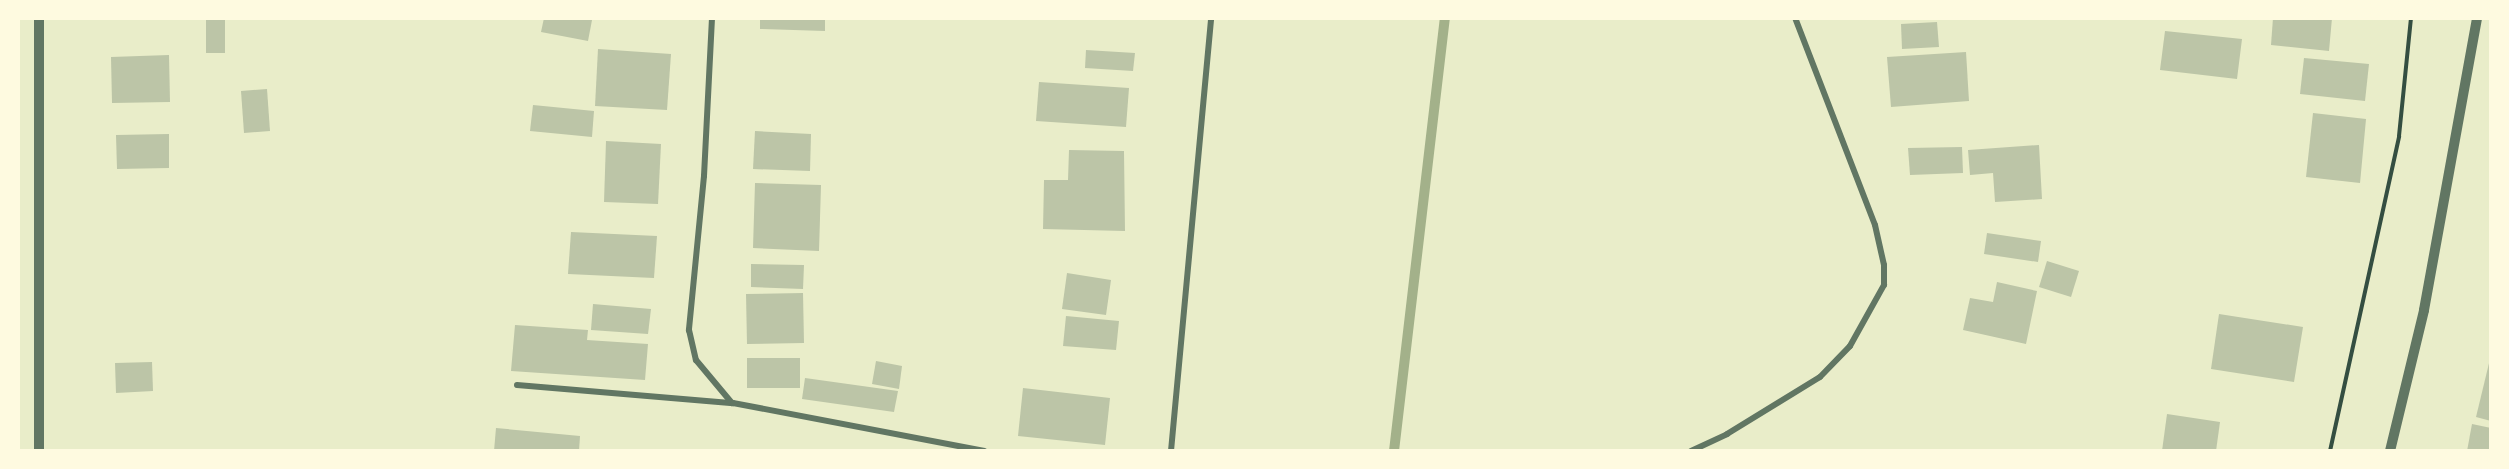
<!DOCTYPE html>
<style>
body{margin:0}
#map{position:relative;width:2509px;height:469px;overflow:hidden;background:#e9edc9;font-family:Inter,sans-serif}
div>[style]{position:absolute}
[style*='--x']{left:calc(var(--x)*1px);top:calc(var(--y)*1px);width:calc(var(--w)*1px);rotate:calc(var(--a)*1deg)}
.stream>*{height:10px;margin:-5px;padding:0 5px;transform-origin:5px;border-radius:5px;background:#a3b18a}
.building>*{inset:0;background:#bcc5a7}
.path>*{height:4px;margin:-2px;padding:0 2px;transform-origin:2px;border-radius:2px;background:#344e41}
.minor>*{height:6px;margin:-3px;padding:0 3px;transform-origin:3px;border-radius:3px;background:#617663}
.tertiary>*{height:10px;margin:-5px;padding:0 5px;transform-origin:5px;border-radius:5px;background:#617663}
span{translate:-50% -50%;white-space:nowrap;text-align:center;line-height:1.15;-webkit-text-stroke:6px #fefae0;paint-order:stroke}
.frame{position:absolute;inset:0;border:20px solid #fefae0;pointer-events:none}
</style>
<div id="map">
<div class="stream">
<i style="--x:1394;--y:451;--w:436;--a:-83.3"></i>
</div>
<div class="building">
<i style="clip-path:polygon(206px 18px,225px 18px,225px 53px,206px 53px)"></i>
<i style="clip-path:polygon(544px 18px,592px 20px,588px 41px,541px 32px)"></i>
<i style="clip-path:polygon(760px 18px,825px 18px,825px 31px,760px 29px)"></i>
<i style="clip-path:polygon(2273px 18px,2332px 18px,2329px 51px,2271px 45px)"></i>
<i style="clip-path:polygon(1937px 22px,1939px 47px,1902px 49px,1901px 24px)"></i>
<i style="clip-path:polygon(2165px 31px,2242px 39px,2237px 79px,2160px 70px)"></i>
<i style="clip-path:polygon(598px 49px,671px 54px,667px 110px,595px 106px)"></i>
<i style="clip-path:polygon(1086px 50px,1135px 53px,1133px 71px,1085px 68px)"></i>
<i style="clip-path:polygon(1966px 52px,1969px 101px,1891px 107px,1887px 57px)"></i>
<i style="clip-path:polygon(169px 55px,170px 102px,112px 103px,111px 57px)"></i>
<i style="clip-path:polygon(2304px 58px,2369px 64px,2365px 101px,2300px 94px)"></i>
<i style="clip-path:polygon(1039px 82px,1129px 88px,1126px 127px,1036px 121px)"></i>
<i style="clip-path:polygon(267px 89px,270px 131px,244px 133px,241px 91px)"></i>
<i style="clip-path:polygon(533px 105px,594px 111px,592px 137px,530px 131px)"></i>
<i style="clip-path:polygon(2313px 113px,2366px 119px,2360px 183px,2306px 177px)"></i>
<i style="clip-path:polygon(755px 131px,811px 134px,810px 171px,753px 169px)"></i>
<i style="clip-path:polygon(169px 134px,169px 168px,117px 169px,116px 135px)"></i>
<i style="clip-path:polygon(606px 141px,661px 144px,658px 204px,604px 202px)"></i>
<i style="clip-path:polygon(2039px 145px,2042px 199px,1995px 202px,1993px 173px,1970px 175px,1968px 150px)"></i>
<i style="clip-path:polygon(1962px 147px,1963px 173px,1910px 175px,1908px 148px)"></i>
<i style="clip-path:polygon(1069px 150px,1124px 151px,1125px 231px,1043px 229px,1044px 180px,1068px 180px)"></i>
<i style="clip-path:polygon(755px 183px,821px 185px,819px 251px,753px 248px)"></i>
<i style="clip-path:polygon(571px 232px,657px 236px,654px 278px,568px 274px)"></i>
<i style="clip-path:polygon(1987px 233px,2041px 241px,2038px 262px,1984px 254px)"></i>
<i style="clip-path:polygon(2047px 261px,2079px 271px,2071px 297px,2039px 287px)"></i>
<i style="clip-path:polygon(751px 264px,804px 265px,803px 289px,751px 287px)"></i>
<i style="clip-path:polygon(1067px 273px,1111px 280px,1106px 315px,1062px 309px)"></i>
<i style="clip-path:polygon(1997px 282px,2037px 291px,2026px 344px,1963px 330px,1970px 298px,1993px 302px)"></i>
<i style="clip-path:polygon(803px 293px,804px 343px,747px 344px,746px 294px)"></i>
<i style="clip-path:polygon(593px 304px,651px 309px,648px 334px,591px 330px)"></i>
<i style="clip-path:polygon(2219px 314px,2303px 327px,2294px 382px,2211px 369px)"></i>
<i style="clip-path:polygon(1066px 316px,1119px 321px,1116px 350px,1063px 346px)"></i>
<i style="clip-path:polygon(515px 325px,588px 330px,587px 340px,648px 344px,645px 380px,511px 371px)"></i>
<i style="clip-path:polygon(2491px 355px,2491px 421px,2476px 417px)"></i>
<i style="clip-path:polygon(747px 358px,800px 358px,800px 388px,747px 388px)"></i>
<i style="clip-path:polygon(876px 361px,902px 366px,899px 389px,872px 384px)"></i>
<i style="clip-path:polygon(152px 362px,153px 391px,116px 393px,115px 363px)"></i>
<i style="clip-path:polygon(805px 378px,898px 391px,894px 412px,802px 399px)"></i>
<i style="clip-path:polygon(1023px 388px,1110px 398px,1105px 445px,1018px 436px)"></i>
<i style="clip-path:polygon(2167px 414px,2220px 422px,2216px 451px,2162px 451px)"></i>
<i style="clip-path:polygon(2472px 424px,2491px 428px,2491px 451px,2467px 451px)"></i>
<i style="clip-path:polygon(496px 428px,580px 436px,579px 451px,494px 451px)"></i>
</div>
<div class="path">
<i style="--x:2330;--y:451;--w:322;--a:-77.6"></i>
<i style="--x:2399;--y:136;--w:119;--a:-84.2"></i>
</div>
<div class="minor">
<i style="--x:712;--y:18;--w:158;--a:92.9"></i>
<i style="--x:704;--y:176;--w:155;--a:95.6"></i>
<i style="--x:689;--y:330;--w:31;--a:77"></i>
<i style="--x:696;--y:360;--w:56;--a:50.1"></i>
<i style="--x:517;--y:385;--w:217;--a:4.8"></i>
<i style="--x:733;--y:403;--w:256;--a:10.8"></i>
<i style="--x:1171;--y:451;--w:435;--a:-84.7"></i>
<i style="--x:1691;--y:451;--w:40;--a:-25"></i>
<i style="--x:1727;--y:434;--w:109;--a:-31.5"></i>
<i style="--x:1820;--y:377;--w:43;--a:-45.9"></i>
<i style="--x:1850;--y:346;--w:70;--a:-60.9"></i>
<i style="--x:1884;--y:285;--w:20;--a:-90"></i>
<i style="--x:1884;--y:265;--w:41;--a:-102.7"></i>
<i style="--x:1875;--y:225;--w:222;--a:-111.1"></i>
</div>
<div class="tertiary">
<i style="--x:39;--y:451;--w:433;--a:-90"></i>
<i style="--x:2390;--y:451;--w:145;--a:-76.4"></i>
<i style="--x:2424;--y:310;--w:297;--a:-79.7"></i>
</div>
<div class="frame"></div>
</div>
